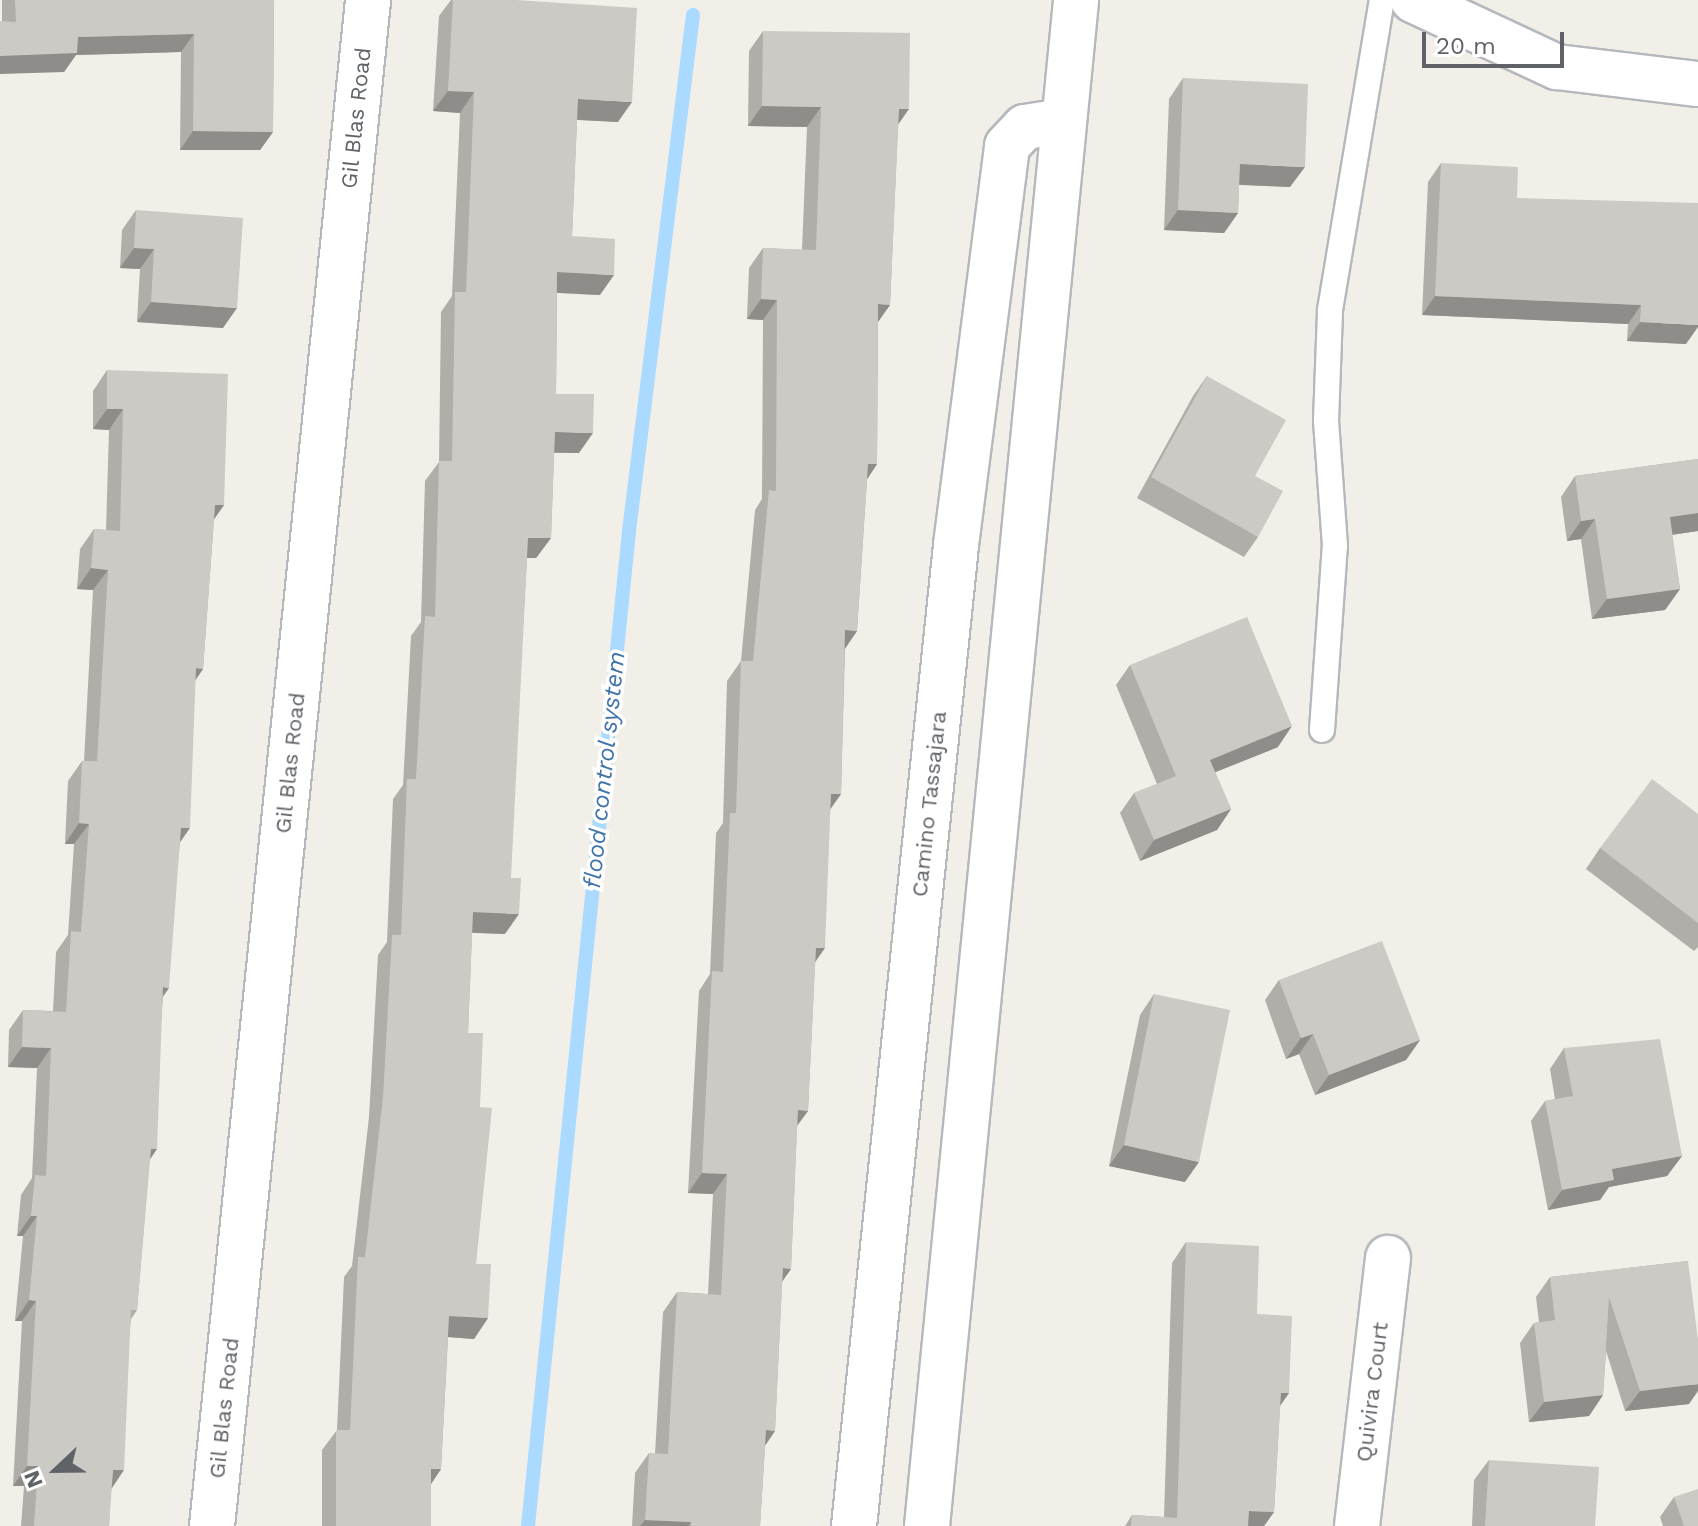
<!DOCTYPE html>
<style>
body{margin:0}
#map{position:relative;width:1698px;height:1526px;overflow:hidden;background:#f1efe8;font-family:"Work Sans",sans-serif}
div>[style]{position:absolute}
[style*='--x']{left:calc(var(--x)*1px);top:calc(var(--y)*1px);width:calc(var(--w)*1px);rotate:calc(var(--a)*1deg)}
.stream>*{height:14px;margin:-7px;padding:0 7px;transform-origin:7px;border-radius:7px;background:#aadaff}
.roads{filter:drop-shadow(2px 0 #b5b8bc) drop-shadow(-2px 0 #b5b8bc) drop-shadow(0 2px #b5b8bc) drop-shadow(0 -2px #b5b8bc)}
.service>*{height:24px;margin:-12px;padding:0 12px;transform-origin:12px;border-radius:12px;background:#fff}
.minor>*{height:44px;margin:-22px;padding:0 22px;transform-origin:22px;border-radius:22px;background:#fff}
.tertiary>*{height:44px;margin:-22px;padding:0 22px;transform-origin:22px;border-radius:22px;background:#fff}
.wall>*{inset:0;background:#afaea9}
.shaded-wall>*{inset:0;background:#8f8d8a}
.building>*{inset:0;background:#cccac5}
span{translate:-50% -50%;white-space:nowrap;text-align:center;line-height:1.15;-webkit-text-stroke:7px #fff;paint-order:stroke}
.street-label{font-size:22px;color:#5f6368}
.water-label{font-size:24px;color:#4174aa;font-style:italic}
.north{position:absolute;left:16px;top:1430px;width:80px;height:80px;-webkit-text-stroke:6px #fff;paint-order:stroke;rotate:248deg;font-size:22px;font-weight:700;line-height:32px;text-align:center;color:#5f6368}
.north::after{content:'';display:block;margin:auto;width:28px;height:36px;background:#5f6368;clip-path:polygon(50% 0,100% 100%,50% 72%,0 100%)}
.scale{position:absolute;left:1422px;top:32px;width:142px;height:36px;box-sizing:border-box;border:4px solid #5f6368;border-top:0;padding-left:10px;font-size:24px;line-height:28px;white-space:nowrap;color:#5f6368;-webkit-text-stroke:6px #fff;paint-order:stroke}
</style>
<div id="map">
<div class="stream">
<i style="--x:528;--y:1526;--w:1000;--a:-84.2"></i>
<i style="--x:629;--y:531;--w:520;--a:-82.93"></i>
</div>
<div class="roads">
<div class="service">
<i style="--x:1322;--y:730;--w:184;--a:-86"></i>
<i style="--x:1335;--y:546;--w:125;--a:-94.1"></i>
<i style="--x:1326;--y:421;--w:111;--a:-87.9"></i>
<i style="--x:1330;--y:310;--w:314;--a:-80.5"></i>
</div>
<div class="minor">
<i style="--x:1413;--y:0;--w:159;--a:25"></i>
<i style="--x:1557;--y:67;--w:142;--a:6.9"></i>
<i style="--x:212;--y:1526;--w:1534;--a:-84.16"></i>
<i style="--x:854;--y:1526;--w:986;--a:-84.06"></i>
<i style="--x:956;--y:545;--w:402;--a:-82.7"></i>
<i style="--x:1007;--y:146;--w:26;--a:-47"></i>
<i style="--x:1025;--y:127;--w:37;--a:-9"></i>
<i style="--x:1357;--y:1526;--w:270;--a:-83.4"></i>
</div>
<div class="tertiary">
<i style="--x:927;--y:1526;--w:1533;--a:-84.42"></i>
</div>
</div>
<div class="wall">
<i style="clip-path:polygon(2px 0,274px 0,273px 132px,260px 150px,180px 150px,181px 52px,76px 55px,64px 72px,2px 22px)"></i>
<i style="clip-path:polygon(451px 0,516px 0,618px 122px,577px 120px,572px 236px,600px 295px,557px 293px,556px 394px,579px 453px,554px 453px,551px 538px,536px 558px,527px 558px,505px 934px,472px 933px,468px 1033px,480px 1107px,476px 1264px,488px 1318px,474px 1339px,448px 1337px,441px 1469px,431px 1484px,431px 1526px,322px 1526px,322px 1450px,337px 1430px,344px 1277px,352px 1266px,369px 1117px,378px 955px,387px 942px,393px 799px,403px 785px,411px 636px,421px 622px,425px 481px,439px 462px,441px 312px,452px 296px,460px 113px,433px 111px,439px 16px)"></i>
<i style="clip-path:polygon(763px 31px,898px 124px,890px 305px,878px 321px,877px 464px,867px 479px,857px 631px,845px 649px,841px 794px,830px 809px,815px 962px,808px 1111px,797px 1125px,791px 1269px,782px 1281px,775px 1431px,765px 1446px,760px 1526px,632px 1526px,635px 1473px,649px 1453px,655px 1454px,663px 1312px,677px 1292px,708px 1294px,713px 1194px,688px 1193px,699px 991px,710px 974px,716px 833px,723px 823px,727px 681px,741px 661px,755px 510px,762px 499px,763px 320px,747px 319px,749px 268px,763px 248px,802px 250px,807px 127px,748px 126px,749px 51px)"></i>
<i style="clip-path:polygon(1183px 78px,1290px 187px,1239px 185px,1238px 213px,1224px 233px,1164px 230px,1169px 99px)"></i>
<i style="clip-path:polygon(1441px 163px,1517px 198px,1686px 344px,1627px 341px,1628px 324px,1422px 315px,1428px 182px)"></i>
<i style="clip-path:polygon(136px 210px,223px 328px,137px 322px,140px 269px,120px 268px,122px 230px)"></i>
<i style="clip-path:polygon(107px 370px,224px 505px,214px 519px,203px 669px,195px 681px,180px 842px,163px 997px,137px 1310px,131px 1319px,111px 1488px,109px 1526px,21px 1526px,24px 1486px,13px 1486px,22px 1321px,15px 1321px,23px 1236px,17px 1236px,21px 1195px,32px 1178px,37px 1068px,8px 1067px,9px 1030px,23px 1010px,53px 1011px,56px 952px,68px 935px,74px 844px,65px 844px,68px 781px,82px 761px,84px 761px,93px 590px,77px 589px,80px 549px,94px 529px,106px 530px,109px 430px,93px 429px,93px 391px)"></i>
<i style="clip-path:polygon(1207px 376px,1255px 476px,1258px 537px,1244px 557px,1137px 498px,1193px 396px)"></i>
<i style="clip-path:polygon(1698px 459px,1698px 531px,1672px 535px,1680px 589px,1665px 610px,1592px 619px,1581px 539px,1567px 541px,1561px 497px,1575px 476px)"></i>
<i style="clip-path:polygon(1130px 665px,1278px 747px,1215px 772px,1231px 809px,1217px 830px,1140px 861px,1120px 813px,1134px 793px,1157px 784px,1116px 685px)"></i>
<i style="clip-path:polygon(1698px 814px,1698px 947px,1694px 951px,1586px 869px,1600px 848px)"></i>
<i style="clip-path:polygon(1279px 980px,1420px 1040px,1406px 1060px,1315px 1095px,1299px 1054px,1286px 1059px,1265px 1000px)"></i>
<i style="clip-path:polygon(1154px 994px,1185px 1182px,1109px 1166px,1140px 1015px)"></i>
<i style="clip-path:polygon(1564px 1048px,1682px 1156px,1667px 1176px,1609px 1187px,1600px 1200px,1548px 1210px,1531px 1121px,1545px 1101px,1555px 1099px,1550px 1069px)"></i>
<i style="clip-path:polygon(1186px 1242px,1257px 1314px,1289px 1393px,1280px 1406px,1274px 1512px,1264px 1526px,1125px 1526px,1132px 1515px,1164px 1517px,1172px 1263px)"></i>
<i style="clip-path:polygon(1688px 1261px,1689px 1404px,1625px 1411px,1606px 1351px,1603px 1395px,1589px 1416px,1529px 1422px,1520px 1343px,1534px 1323px,1539px 1322px,1536px 1297px,1550px 1277px)"></i>
<i style="clip-path:polygon(1489px 1460px,1595px 1526px,1472px 1526px,1474px 1480px)"></i>
<i style="clip-path:polygon(1674px 1497px,1698px 1526px,1663px 1526px,1660px 1517px)"></i>
</div>
<div class="shaded-wall">
<i style="clip-path:polygon(194px 34px,181px 52px,76px 55px,64px 72px,0 74px,0 56px,78px 37px)"></i>
<i style="clip-path:polygon(448px 91px,474px 92px,460px 113px,433px 111px)"></i>
<i style="clip-path:polygon(578px 99px,632px 102px,618px 122px,564px 119px)"></i>
<i style="clip-path:polygon(762px 106px,821px 107px,807px 127px,748px 126px)"></i>
<i style="clip-path:polygon(899px 109px,909px 109px,895px 129px)"></i>
<i style="clip-path:polygon(193px 131px,273px 132px,260px 150px,180px 150px)"></i>
<i style="clip-path:polygon(1240px 164px,1305px 167px,1290px 187px,1226px 184px)"></i>
<i style="clip-path:polygon(1178px 210px,1238px 213px,1224px 233px,1164px 230px)"></i>
<i style="clip-path:polygon(134px 248px,154px 249px,140px 269px,120px 268px)"></i>
<i style="clip-path:polygon(557px 272px,614px 275px,600px 295px,543px 292px)"></i>
<i style="clip-path:polygon(1435px 296px,1641px 305px,1628px 324px,1422px 315px)"></i>
<i style="clip-path:polygon(761px 299px,777px 300px,763px 320px,747px 319px)"></i>
<i style="clip-path:polygon(151px 302px,237px 308px,223px 328px,137px 322px)"></i>
<i style="clip-path:polygon(878px 304px,890px 305px,876px 325px)"></i>
<i style="clip-path:polygon(1640px 322px,1698px 325px,1698px 327px,1686px 344px,1627px 341px)"></i>
<i style="clip-path:polygon(107px 409px,123px 409px,109px 430px,93px 429px)"></i>
<i style="clip-path:polygon(555px 432px,593px 433px,579px 453px,540px 452px)"></i>
<i style="clip-path:polygon(868px 464px,877px 464px,864px 484px)"></i>
<i style="clip-path:polygon(215px 505px,224px 505px,210px 525px)"></i>
<i style="clip-path:polygon(1698px 513px,1698px 531px,1655px 537px,1670px 517px)"></i>
<i style="clip-path:polygon(1595px 519px,1581px 539px,1567px 541px,1581px 521px)"></i>
<i style="clip-path:polygon(528px 538px,551px 538px,536px 558px,514px 558px)"></i>
<i style="clip-path:polygon(91px 568px,108px 570px,93px 590px,77px 589px)"></i>
<i style="clip-path:polygon(1680px 589px,1665px 610px,1592px 619px,1607px 599px)"></i>
<i style="clip-path:polygon(845px 630px,857px 631px,843px 651px)"></i>
<i style="clip-path:polygon(196px 668px,203px 669px,189px 689px)"></i>
<i style="clip-path:polygon(1292px 726px,1278px 747px,1196px 780px,1210px 760px)"></i>
<i style="clip-path:polygon(831px 794px,841px 794px,827px 814px)"></i>
<i style="clip-path:polygon(1231px 809px,1217px 830px,1140px 861px,1154px 840px)"></i>
<i style="clip-path:polygon(79px 823px,89px 824px,74px 844px,65px 844px)"></i>
<i style="clip-path:polygon(181px 828px,190px 828px,176px 848px)"></i>
<i style="clip-path:polygon(473px 912px,519px 914px,505px 934px,459px 932px)"></i>
<i style="clip-path:polygon(816px 948px,825px 948px,811px 968px)"></i>
<i style="clip-path:polygon(163px 987px,169px 988px,155px 1008px)"></i>
<i style="clip-path:polygon(1313px 1034px,1299px 1054px,1286px 1059px,1301px 1038px)"></i>
<i style="clip-path:polygon(1420px 1040px,1406px 1060px,1315px 1095px,1329px 1075px)"></i>
<i style="clip-path:polygon(22px 1047px,51px 1048px,37px 1068px,8px 1067px)"></i>
<i style="clip-path:polygon(798px 1110px,808px 1111px,794px 1130px)"></i>
<i style="clip-path:polygon(1124px 1145px,1199px 1162px,1185px 1182px,1109px 1166px)"></i>
<i style="clip-path:polygon(151px 1149px,157px 1149px,143px 1170px)"></i>
<i style="clip-path:polygon(1682px 1156px,1667px 1176px,1609px 1187px,1600px 1200px,1548px 1210px,1562px 1190px,1612px 1169px)"></i>
<i style="clip-path:polygon(702px 1173px,727px 1174px,713px 1194px,688px 1193px)"></i>
<i style="clip-path:polygon(31px 1216px,37px 1216px,23px 1236px,17px 1236px)"></i>
<i style="clip-path:polygon(783px 1268px,791px 1269px,777px 1289px)"></i>
<i style="clip-path:polygon(29px 1300px,36px 1301px,22px 1321px,15px 1321px)"></i>
<i style="clip-path:polygon(449px 1316px,488px 1318px,474px 1339px,435px 1336px)"></i>
<i style="clip-path:polygon(1698px 1384px,1698px 1391px,1689px 1404px,1625px 1411px,1640px 1391px)"></i>
<i style="clip-path:polygon(1281px 1393px,1289px 1393px,1274px 1414px)"></i>
<i style="clip-path:polygon(1603px 1395px,1589px 1416px,1529px 1422px,1544px 1402px)"></i>
<i style="clip-path:polygon(766px 1430px,775px 1431px,761px 1451px)"></i>
<i style="clip-path:polygon(27px 1466px,38px 1466px,24px 1486px,13px 1486px)"></i>
<i style="clip-path:polygon(431px 1469px,441px 1469px,427px 1490px)"></i>
<i style="clip-path:polygon(113px 1470px,124px 1470px,110px 1491px)"></i>
<i style="clip-path:polygon(1249px 1511px,1274px 1512px,1264px 1526px,1239px 1526px)"></i>
<i style="clip-path:polygon(645px 1520px,691px 1522px,689px 1526px,640px 1526px)"></i>
</div>
<div class="building">
<i style="clip-path:polygon(15px 0,274px 0,273px 132px,193px 131px,194px 34px,78px 37px,77px 53px,0 56px,0 21px,16px 22px)"></i>
<i style="clip-path:polygon(453px 0,516px 0,637px 8px,632px 102px,578px 99px,572px 236px,615px 239px,614px 275px,557px 272px,556px 394px,594px 394px,593px 433px,555px 432px,551px 538px,528px 538px,511px 878px,521px 878px,519px 914px,473px 912px,468px 1033px,483px 1033px,480px 1107px,492px 1108px,476px 1264px,491px 1264px,488px 1318px,449px 1316px,441px 1469px,431px 1469px,431px 1526px,336px 1526px,336px 1430px,350px 1430px,358px 1257px,365px 1257px,383px 1097px,392px 935px,401px 935px,407px 779px,416px 779px,425px 616px,435px 617px,439px 461px,452px 461px,455px 292px,466px 292px,474px 92px,448px 91px)"></i>
<i style="clip-path:polygon(763px 31px,910px 33px,909px 109px,899px 109px,890px 305px,878px 304px,877px 464px,868px 464px,857px 631px,845px 630px,841px 794px,831px 794px,825px 948px,816px 948px,808px 1111px,798px 1110px,791px 1269px,783px 1268px,775px 1431px,766px 1430px,760px 1526px,691px 1526px,691px 1522px,645px 1520px,649px 1453px,668px 1454px,677px 1292px,721px 1295px,727px 1174px,702px 1173px,712px 971px,723px 972px,730px 813px,736px 813px,741px 661px,753px 661px,769px 490px,776px 491px,777px 300px,761px 299px,763px 248px,816px 250px,821px 107px,762px 106px)"></i>
<i style="clip-path:polygon(1183px 78px,1308px 84px,1305px 167px,1240px 164px,1238px 213px,1178px 210px)"></i>
<i style="clip-path:polygon(1441px 163px,1518px 167px,1517px 198px,1698px 203px,1698px 325px,1640px 322px,1641px 305px,1435px 296px)"></i>
<i style="clip-path:polygon(136px 210px,243px 218px,237px 308px,151px 302px,154px 249px,134px 248px)"></i>
<i style="clip-path:polygon(107px 370px,228px 374px,224px 505px,215px 505px,203px 669px,196px 668px,190px 828px,181px 828px,169px 988px,163px 987px,157px 1149px,151px 1149px,137px 1310px,131px 1310px,124px 1470px,113px 1470px,109px 1526px,34px 1526px,38px 1466px,27px 1466px,36px 1301px,29px 1300px,37px 1216px,31px 1216px,35px 1175px,46px 1176px,51px 1048px,22px 1047px,23px 1010px,66px 1012px,71px 931px,81px 932px,89px 824px,79px 823px,82px 761px,97px 761px,108px 570px,91px 568px,94px 529px,120px 531px,123px 409px,107px 409px)"></i>
<i style="clip-path:polygon(1207px 376px,1286px 420px,1255px 476px,1283px 491px,1258px 537px,1151px 477px)"></i>
<i style="clip-path:polygon(1698px 459px,1698px 513px,1670px 517px,1680px 589px,1607px 599px,1595px 519px,1581px 521px,1575px 476px)"></i>
<i style="clip-path:polygon(1247px 617px,1292px 726px,1210px 760px,1231px 809px,1154px 840px,1134px 793px,1176px 776px,1130px 665px)"></i>
<i style="clip-path:polygon(1652px 779px,1698px 814px,1698px 923px,1600px 848px)"></i>
<i style="clip-path:polygon(1382px 941px,1420px 1040px,1329px 1075px,1313px 1034px,1301px 1038px,1279px 980px)"></i>
<i style="clip-path:polygon(1154px 994px,1230px 1010px,1199px 1162px,1124px 1145px)"></i>
<i style="clip-path:polygon(1660px 1039px,1682px 1156px,1612px 1169px,1614px 1180px,1562px 1190px,1545px 1101px,1573px 1096px,1564px 1048px)"></i>
<i style="clip-path:polygon(1186px 1242px,1259px 1246px,1257px 1314px,1292px 1316px,1289px 1393px,1281px 1393px,1274px 1512px,1249px 1511px,1248px 1526px,1131px 1526px,1132px 1515px,1177px 1518px)"></i>
<i style="clip-path:polygon(1688px 1261px,1698px 1340px,1698px 1384px,1640px 1391px,1609px 1297px,1603px 1395px,1544px 1402px,1534px 1323px,1555px 1320px,1550px 1277px)"></i>
<i style="clip-path:polygon(1489px 1460px,1599px 1467px,1595px 1526px,1485px 1526px)"></i>
<i style="clip-path:polygon(1698px 1489px,1698px 1526px,1684px 1526px,1674px 1497px)"></i>
</div>
<div class="street-label">
<span style="left:356px;top:118px;rotate:-84deg">Gil Blas Road</span>
<span style="left:290px;top:763px;rotate:-84deg">Gil Blas Road</span>
<span style="left:929px;top:804px;rotate:-84deg">Camino Tassajara</span>
<span style="left:1372px;top:1392px;rotate:-83deg">Quivira Court</span>
<span style="left:224px;top:1408px;rotate:-84deg">Gil Blas Road</span>
</div>
<div class="water-label">
<span style="left:605px;top:770px;rotate:-84deg">flood control system</span>
</div>
<div class="north">N</div>
<div class="scale">20 m</div>
</div>
